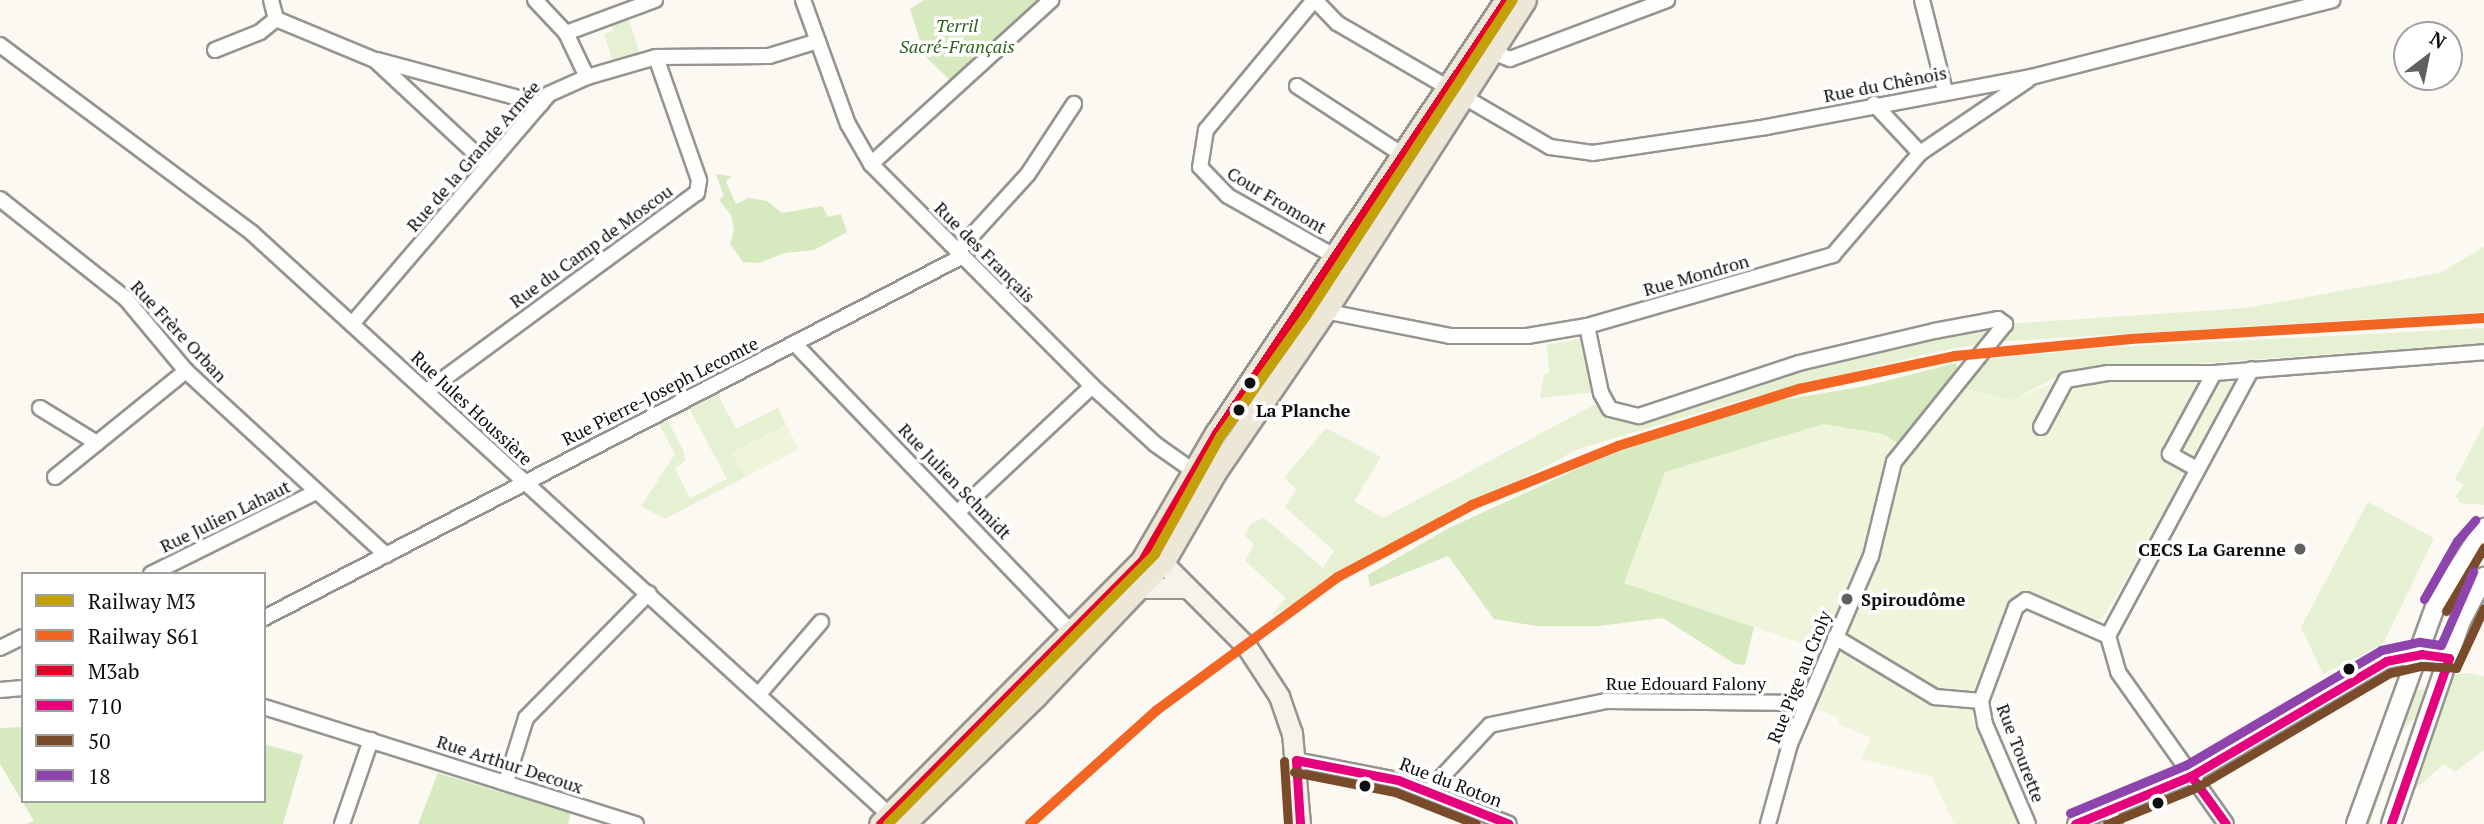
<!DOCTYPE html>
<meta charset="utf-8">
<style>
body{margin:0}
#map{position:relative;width:2484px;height:824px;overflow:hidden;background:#fbf9f2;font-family:"PT Serif",serif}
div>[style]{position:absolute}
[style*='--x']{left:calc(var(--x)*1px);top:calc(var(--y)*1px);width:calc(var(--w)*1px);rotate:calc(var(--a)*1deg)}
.green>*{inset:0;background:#e5f1d2}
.forest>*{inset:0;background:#d6e9bf}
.pitch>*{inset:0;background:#eef5db}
.roads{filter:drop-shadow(2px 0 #959491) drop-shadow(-2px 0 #959491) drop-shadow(0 2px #959491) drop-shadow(0 -2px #959491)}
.minor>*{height:14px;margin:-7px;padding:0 7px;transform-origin:7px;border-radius:7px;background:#fefefd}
.tertiary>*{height:18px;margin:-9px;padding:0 9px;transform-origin:9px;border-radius:9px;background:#fefefd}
.secondary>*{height:19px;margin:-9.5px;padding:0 9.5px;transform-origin:9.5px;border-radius:9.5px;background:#f5f3ea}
.primary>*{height:21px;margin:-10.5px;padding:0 10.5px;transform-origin:10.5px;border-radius:10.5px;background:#ede7d8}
.bus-1>*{height:9px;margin:-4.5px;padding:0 4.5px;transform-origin:4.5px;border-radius:4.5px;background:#e4002b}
.bus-2>*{height:9px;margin:-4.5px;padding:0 4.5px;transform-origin:4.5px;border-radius:4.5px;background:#e5007d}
.bus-3>*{height:9px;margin:-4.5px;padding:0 4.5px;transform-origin:4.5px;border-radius:4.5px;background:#7a4b2a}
.bus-4>*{height:9px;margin:-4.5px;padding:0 4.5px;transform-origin:4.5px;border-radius:4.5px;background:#8e44ad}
.rail-1>*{height:10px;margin:-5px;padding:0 5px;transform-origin:5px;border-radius:5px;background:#c39f08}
.rail-2>*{height:10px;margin:-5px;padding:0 5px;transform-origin:5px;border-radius:5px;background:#f26522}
.dots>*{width:19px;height:19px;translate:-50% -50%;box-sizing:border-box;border:4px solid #fff;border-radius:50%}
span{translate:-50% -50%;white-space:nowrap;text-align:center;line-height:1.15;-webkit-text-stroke:7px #fff;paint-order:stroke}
.park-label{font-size:18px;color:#2e671c;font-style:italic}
.street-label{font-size:18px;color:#0e0e0e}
.stop-label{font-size:18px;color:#0e0e0e;font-weight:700}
.left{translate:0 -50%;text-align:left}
.poi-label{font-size:18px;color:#0e0e0e;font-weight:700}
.right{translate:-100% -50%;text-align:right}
.legend{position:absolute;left:21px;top:572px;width:245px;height:231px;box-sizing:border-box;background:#fff;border:2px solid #9f9f9f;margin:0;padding:9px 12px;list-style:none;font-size:21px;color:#0e0e0e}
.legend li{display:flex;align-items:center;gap:14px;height:35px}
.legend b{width:35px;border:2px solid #9f9f9f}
.north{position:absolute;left:2393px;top:21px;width:70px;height:70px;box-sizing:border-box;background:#fff;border:2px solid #9f9f9f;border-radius:50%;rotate:32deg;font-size:19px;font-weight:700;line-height:28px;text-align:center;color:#0e0e0e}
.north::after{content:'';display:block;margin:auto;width:24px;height:32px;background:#61605e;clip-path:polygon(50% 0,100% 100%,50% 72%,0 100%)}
</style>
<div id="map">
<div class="green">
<i style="clip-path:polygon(627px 15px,640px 54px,613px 62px,604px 34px,613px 31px,611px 22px)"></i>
<i style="clip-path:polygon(2484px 247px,2484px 312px,1991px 342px,1934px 352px,1745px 399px,1578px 449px,1271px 616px,1286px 598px,1245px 561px,1254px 544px,1244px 535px,1252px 523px,1264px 518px,1323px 568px,1334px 551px,1285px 507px,1297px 489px,1284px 478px,1326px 428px,1381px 457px,1354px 501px,1383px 518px,1594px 405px,1640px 416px,1998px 319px,2005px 324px,2247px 308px,2440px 273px)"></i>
<i style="clip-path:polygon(2484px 328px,2484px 343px,2064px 373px,2012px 400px,1962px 388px,1970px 361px,2115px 347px)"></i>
<i style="clip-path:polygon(1585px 338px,1595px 392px,1540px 398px,1544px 375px,1549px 373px,1547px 345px)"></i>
<i style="clip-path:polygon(716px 391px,736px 429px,778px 408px,786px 425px,732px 453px,745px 477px,665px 519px,641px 506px,675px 454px,658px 422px,666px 417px,684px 452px,685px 461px,675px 468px,690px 498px,727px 479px,690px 410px,675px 418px,673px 414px)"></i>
<i style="clip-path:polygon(2484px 425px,2484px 505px,2460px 503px,2456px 496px,2464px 485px,2455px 479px)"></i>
<i style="clip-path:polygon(2368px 502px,2434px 538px,2383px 644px,2323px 674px,2301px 627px)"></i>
<i style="clip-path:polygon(2468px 673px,2484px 676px,2484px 750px,2455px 772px,2444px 764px,2410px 794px,2450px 675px)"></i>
<i style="clip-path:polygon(2432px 687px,2425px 709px,2401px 731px,2370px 824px,2364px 824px,2410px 692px)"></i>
</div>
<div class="forest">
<i style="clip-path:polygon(924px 0,1052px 0,956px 86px,925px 56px,910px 9px)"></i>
<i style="clip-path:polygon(716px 174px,731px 176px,726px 182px,736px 204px,749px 198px,767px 201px,782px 213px,822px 206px,828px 217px,841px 214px,847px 232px,814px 250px,785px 253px,759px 263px,743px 262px,730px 244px,734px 230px,731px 215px,719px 200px,724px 196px)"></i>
<i style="clip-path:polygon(1956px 363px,1959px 377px,1900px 445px,1625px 583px,1754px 627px,1745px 665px,1735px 664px,1663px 618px,1598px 626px,1536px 626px,1494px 619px,1448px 556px,1370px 587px,1368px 575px,1447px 529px,1590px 463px,1734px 408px,1866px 386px)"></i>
<i style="clip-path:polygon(23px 727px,23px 801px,264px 801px,264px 744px,303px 755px,283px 824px,26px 824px,34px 821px,0 764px,0 728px)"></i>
<i style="clip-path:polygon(438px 773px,571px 813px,568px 824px,418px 824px)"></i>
</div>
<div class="pitch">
<i style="clip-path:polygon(2252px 369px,2101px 621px,2054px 602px,2021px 596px,1982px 680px,1972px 718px,2018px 824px,1954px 824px,1932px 777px,1861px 759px,1871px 738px,1839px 724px,1838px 717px,1813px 709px,1794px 674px,1805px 644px,1624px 583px,1665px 472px,1823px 424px,1883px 434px,1900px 445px,1962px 388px,2012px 400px,2066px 378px)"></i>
<i style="clip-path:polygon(786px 425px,799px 449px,745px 477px,732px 453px)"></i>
</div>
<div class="roads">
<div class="minor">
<i style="--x:271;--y:0;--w:20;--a:75"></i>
<i style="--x:535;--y:0;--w:45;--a:46.8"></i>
<i style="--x:566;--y:33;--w:49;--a:64.5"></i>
<i style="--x:803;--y:0;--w:132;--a:70.1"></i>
<i style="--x:848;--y:124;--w:46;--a:60.1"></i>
<i style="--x:871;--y:164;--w:313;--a:45.1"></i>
<i style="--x:1092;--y:386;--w:86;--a:42.6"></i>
<i style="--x:1155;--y:444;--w:54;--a:35.2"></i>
<i style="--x:1314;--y:0;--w:169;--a:129.7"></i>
<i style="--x:1206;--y:130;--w:37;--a:99"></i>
<i style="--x:1200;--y:167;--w:40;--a:46"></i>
<i style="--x:1228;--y:196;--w:124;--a:29.5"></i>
<i style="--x:1315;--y:0;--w:32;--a:46"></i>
<i style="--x:1337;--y:23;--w:246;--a:30.2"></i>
<i style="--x:1550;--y:147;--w:43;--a:7.9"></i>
<i style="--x:1593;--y:153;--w:175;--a:-8.5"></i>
<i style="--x:1766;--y:127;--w:270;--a:-10.7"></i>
<i style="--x:2031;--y:77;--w:311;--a:-14.3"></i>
<i style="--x:1922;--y:0;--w:94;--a:75.8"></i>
<i style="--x:276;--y:19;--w:107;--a:22.5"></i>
<i style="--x:375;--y:60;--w:154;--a:42.9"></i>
<i style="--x:566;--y:33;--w:95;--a:-20.3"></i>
<i style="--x:0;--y:45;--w:314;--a:36.7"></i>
<i style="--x:252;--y:233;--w:871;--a:42.39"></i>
<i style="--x:1485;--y:49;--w:27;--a:22"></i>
<i style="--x:1510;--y:59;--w:168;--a:-20.6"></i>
<i style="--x:215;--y:50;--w:48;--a:-21.8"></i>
<i style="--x:260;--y:32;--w:21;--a:-39"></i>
<i style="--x:377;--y:60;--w:170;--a:15"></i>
<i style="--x:1297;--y:86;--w:134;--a:33.1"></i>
<i style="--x:1874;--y:104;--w:67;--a:46.8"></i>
<i style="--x:871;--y:164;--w:244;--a:-42.3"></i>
<i style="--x:0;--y:199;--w:161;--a:38.4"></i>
<i style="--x:126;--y:299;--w:94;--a:50.2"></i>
<i style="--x:186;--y:371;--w:272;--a:42.6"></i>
<i style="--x:957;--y:252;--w:105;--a:-47.7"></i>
<i style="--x:1028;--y:174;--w:84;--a:-56.7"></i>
<i style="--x:1308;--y:298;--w:30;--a:30"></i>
<i style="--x:1334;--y:313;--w:118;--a:11.2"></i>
<i style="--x:1450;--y:336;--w:77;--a:0"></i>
<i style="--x:1527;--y:336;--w:61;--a:-9.5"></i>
<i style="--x:1587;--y:326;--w:256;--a:-16.1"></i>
<i style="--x:1833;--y:255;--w:134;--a:-49.5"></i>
<i style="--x:1920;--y:153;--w:130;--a:-34.1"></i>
<i style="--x:352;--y:324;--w:303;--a:-49.4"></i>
<i style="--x:549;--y:94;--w:42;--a:-24.1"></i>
<i style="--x:587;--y:77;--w:72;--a:-16.2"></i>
<i style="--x:656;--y:57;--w:113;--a:-0.5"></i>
<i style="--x:769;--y:56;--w:51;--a:-17"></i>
<i style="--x:1587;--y:326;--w:68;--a:78.2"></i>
<i style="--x:1601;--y:393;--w:18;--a:61"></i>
<i style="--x:1610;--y:409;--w:30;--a:14"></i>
<i style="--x:1639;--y:416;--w:169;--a:-18.3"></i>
<i style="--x:1799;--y:363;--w:139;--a:-13.3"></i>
<i style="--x:1934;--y:331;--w:65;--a:-10.6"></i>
<i style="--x:1998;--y:319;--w:9;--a:36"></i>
<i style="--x:2005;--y:324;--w:177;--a:128.8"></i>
<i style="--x:1894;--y:462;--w:97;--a:103.7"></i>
<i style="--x:1871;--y:556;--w:205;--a:113.3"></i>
<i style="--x:1790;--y:744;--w:83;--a:105.4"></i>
<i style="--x:795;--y:344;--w:405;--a:46.2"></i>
<i style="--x:427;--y:391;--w:335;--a:-36.3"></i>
<i style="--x:697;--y:193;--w:13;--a:-81"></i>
<i style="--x:699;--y:180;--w:130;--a:-109.3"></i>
<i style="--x:40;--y:408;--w:67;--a:31.6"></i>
<i style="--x:2041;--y:427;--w:53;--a:-62"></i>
<i style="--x:2066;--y:380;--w:43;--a:-9.5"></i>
<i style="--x:2108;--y:373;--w:106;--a:0"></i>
<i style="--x:2214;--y:373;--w:271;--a:-4.4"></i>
<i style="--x:2195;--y:468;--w:29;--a:-151"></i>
<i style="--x:2170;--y:454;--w:92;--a:-61.5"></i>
<i style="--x:55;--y:477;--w:169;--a:-39"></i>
<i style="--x:958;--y:512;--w:184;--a:-43.2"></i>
<i style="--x:151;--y:574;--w:184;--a:-26.4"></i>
<i style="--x:264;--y:618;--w:785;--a:-27.38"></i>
<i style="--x:2108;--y:636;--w:303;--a:-61.7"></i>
<i style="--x:1835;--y:637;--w:117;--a:31"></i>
<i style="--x:1935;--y:697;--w:46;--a:5"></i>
<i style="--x:0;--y:648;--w:25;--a:-26"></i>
<i style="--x:0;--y:690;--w:23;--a:-5"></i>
<i style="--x:759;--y:694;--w:95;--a:-49.3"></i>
<i style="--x:264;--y:707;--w:390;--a:17.5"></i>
<i style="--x:1296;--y:760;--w:104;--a:11.1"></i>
<i style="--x:1398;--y:780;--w:119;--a:21.6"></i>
<i style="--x:506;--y:782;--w:67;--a:-72.6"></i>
<i style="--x:526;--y:718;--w:175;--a:-45.5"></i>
<i style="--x:1428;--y:792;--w:91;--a:-47.2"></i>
<i style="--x:1490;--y:725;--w:118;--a:-11.7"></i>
<i style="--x:1606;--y:701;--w:201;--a:0.6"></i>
<i style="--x:2109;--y:810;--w:15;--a:67"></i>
<i style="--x:342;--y:824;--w:89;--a:-71"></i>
<i style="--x:2028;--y:824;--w:109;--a:-113.3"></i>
<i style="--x:1985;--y:724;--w:23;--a:-100"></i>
<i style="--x:1981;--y:701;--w:100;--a:-69.6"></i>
<i style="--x:2016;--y:607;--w:12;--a:-35"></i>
<i style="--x:2026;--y:600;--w:90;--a:23.7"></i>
<i style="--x:2108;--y:636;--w:37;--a:74"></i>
<i style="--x:2118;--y:672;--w:186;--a:54.6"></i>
<i style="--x:2075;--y:824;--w:126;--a:-22.5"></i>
<i style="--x:2191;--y:776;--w:226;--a:-30.5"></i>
<i style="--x:2386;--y:661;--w:36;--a:-11"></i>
<i style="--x:2421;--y:654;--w:28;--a:8"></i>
</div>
<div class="tertiary">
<i style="--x:2356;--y:824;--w:237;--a:-70"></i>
<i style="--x:2437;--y:601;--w:87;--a:-57.2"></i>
<i style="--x:2391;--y:824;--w:215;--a:-71"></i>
<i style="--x:2461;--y:621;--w:50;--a:-62.4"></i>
</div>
<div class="secondary">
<i style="--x:1152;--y:552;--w:134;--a:45"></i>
<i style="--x:1247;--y:647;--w:59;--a:56.9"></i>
<i style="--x:1279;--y:696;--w:39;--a:71"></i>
<i style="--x:1292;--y:733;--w:91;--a:85"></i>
<i style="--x:1142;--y:588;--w:44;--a:0"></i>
</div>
<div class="primary">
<i style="--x:880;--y:824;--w:372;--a:-45.2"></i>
<i style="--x:1142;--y:560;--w:147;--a:-59.8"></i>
<i style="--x:1216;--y:433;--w:521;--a:-56.19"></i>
<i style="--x:904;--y:824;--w:184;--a:-44.1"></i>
<i style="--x:1036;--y:696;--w:186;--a:-46.5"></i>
<i style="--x:1164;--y:561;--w:104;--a:-60"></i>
<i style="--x:1216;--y:471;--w:195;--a:-55.7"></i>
<i style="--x:1326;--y:310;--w:368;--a:-57.3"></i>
</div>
</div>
<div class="bus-1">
<i style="--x:880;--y:824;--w:372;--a:-45.2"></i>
<i style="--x:1142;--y:560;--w:147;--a:-59.8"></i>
<i style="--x:1216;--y:433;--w:521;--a:-56.19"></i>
</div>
<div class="bus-2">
<i style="--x:1296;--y:760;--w:104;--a:11.1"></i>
<i style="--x:1398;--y:780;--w:119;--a:21.6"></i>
<i style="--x:1296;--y:760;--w:64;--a:86.4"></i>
<i style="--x:2191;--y:776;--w:59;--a:53.9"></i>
<i style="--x:2075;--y:824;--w:126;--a:-22.5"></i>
<i style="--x:2191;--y:776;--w:226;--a:-30.5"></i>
<i style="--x:2386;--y:661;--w:36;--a:-11"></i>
<i style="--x:2421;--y:654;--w:28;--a:8"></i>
<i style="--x:2449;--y:658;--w:176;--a:109.3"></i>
</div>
<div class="bus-3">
<i style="--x:2446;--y:611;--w:74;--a:-59.3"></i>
<i style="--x:1284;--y:761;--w:63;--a:86.4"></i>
<i style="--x:1294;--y:772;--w:103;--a:11.2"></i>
<i style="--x:1395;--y:792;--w:87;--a:21.6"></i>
<i style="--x:2107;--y:824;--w:97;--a:-22.3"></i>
<i style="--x:2197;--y:787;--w:224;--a:-30.6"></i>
<i style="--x:2390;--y:673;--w:32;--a:-13"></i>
<i style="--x:2421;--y:666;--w:35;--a:3"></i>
<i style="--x:2456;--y:668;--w:66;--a:-65"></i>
</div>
<div class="bus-4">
<i style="--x:2424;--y:599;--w:67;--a:-60.4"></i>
<i style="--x:2457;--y:541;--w:28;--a:-49"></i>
<i style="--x:2070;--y:813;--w:126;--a:-22.5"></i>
<i style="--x:2186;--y:765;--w:226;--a:-30.5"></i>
<i style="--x:2381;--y:650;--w:40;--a:-12"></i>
<i style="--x:2420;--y:642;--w:21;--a:8"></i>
<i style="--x:2441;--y:645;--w:80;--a:-66.3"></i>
</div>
<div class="rail-1">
<i style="--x:888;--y:824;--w:380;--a:-45.3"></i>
<i style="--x:1155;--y:554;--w:134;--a:-60.9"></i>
<i style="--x:1220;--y:437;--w:148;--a:-54.6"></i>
<i style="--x:1306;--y:316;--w:378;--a:-56.8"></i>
</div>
<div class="rail-2">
<i style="--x:1030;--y:824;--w:171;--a:-41.9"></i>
<i style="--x:1157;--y:710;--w:225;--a:-36.3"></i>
<i style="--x:1338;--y:577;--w:152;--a:-28.2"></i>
<i style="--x:1472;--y:505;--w:157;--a:-22"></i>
<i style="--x:1618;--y:446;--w:190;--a:-17.5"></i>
<i style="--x:1799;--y:389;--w:159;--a:-11.9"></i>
<i style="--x:1955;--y:356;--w:177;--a:-5.5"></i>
<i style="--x:2131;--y:339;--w:354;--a:-3.4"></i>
</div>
<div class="dots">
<i style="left:1250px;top:383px;background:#0e0e0e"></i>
<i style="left:1239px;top:410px;background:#0e0e0e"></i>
<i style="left:2300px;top:549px;background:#61605e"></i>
<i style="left:1847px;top:599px;background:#61605e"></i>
<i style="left:2349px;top:669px;background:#0e0e0e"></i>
<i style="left:1365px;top:786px;background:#0e0e0e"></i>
<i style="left:2158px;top:803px;background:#0e0e0e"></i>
</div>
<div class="park-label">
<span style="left:957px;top:36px">Terril<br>Sacré-Français</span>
</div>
<div class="street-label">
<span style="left:1885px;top:84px;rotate:-11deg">Rue du Chênois</span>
<span style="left:473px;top:156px;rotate:-49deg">Rue de la Grande Armée</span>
<span style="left:1277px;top:200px;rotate:31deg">Cour Fromont</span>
<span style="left:591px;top:246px;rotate:-36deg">Rue du Camp de Moscou</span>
<span style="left:985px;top:252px;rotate:45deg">Rue des Français</span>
<span style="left:1696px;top:275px;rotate:-16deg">Rue Mondron</span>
<span style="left:179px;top:331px;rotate:47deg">Rue Frère Orban</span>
<span style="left:660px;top:391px;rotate:-27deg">Rue Pierre-Joseph Lecomte</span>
<span style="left:472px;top:408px;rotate:43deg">Rue Jules Houssière</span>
<span style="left:955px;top:481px;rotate:46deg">Rue Julien Schmidt</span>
<span style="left:225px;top:516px;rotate:-26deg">Rue Julien Lahaut</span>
<span style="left:1799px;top:677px;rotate:-68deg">Rue Pige au Croly</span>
<span style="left:1686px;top:683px">Rue Edouard Falony</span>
<span style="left:2021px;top:753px;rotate:69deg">Rue Tourette</span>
<span style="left:510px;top:764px;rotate:18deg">Rue Arthur Decoux</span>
<span style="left:1451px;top:782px;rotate:21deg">Rue du Roton</span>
</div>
<div class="stop-label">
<span class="left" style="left:1256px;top:410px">La Planche</span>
</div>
<div class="poi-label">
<span class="right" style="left:2286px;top:549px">CECS La Garenne</span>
<span class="left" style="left:1861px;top:599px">Spiroudôme</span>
</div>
<ul class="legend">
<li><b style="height:9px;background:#c39f08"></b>Railway M3</li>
<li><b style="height:9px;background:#f26522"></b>Railway S61</li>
<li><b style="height:9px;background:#e4002b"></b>M3ab</li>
<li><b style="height:9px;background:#e5007d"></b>710</li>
<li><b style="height:9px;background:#7a4b2a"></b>50</li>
<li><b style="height:9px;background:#8e44ad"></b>18</li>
</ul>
<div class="north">N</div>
</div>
